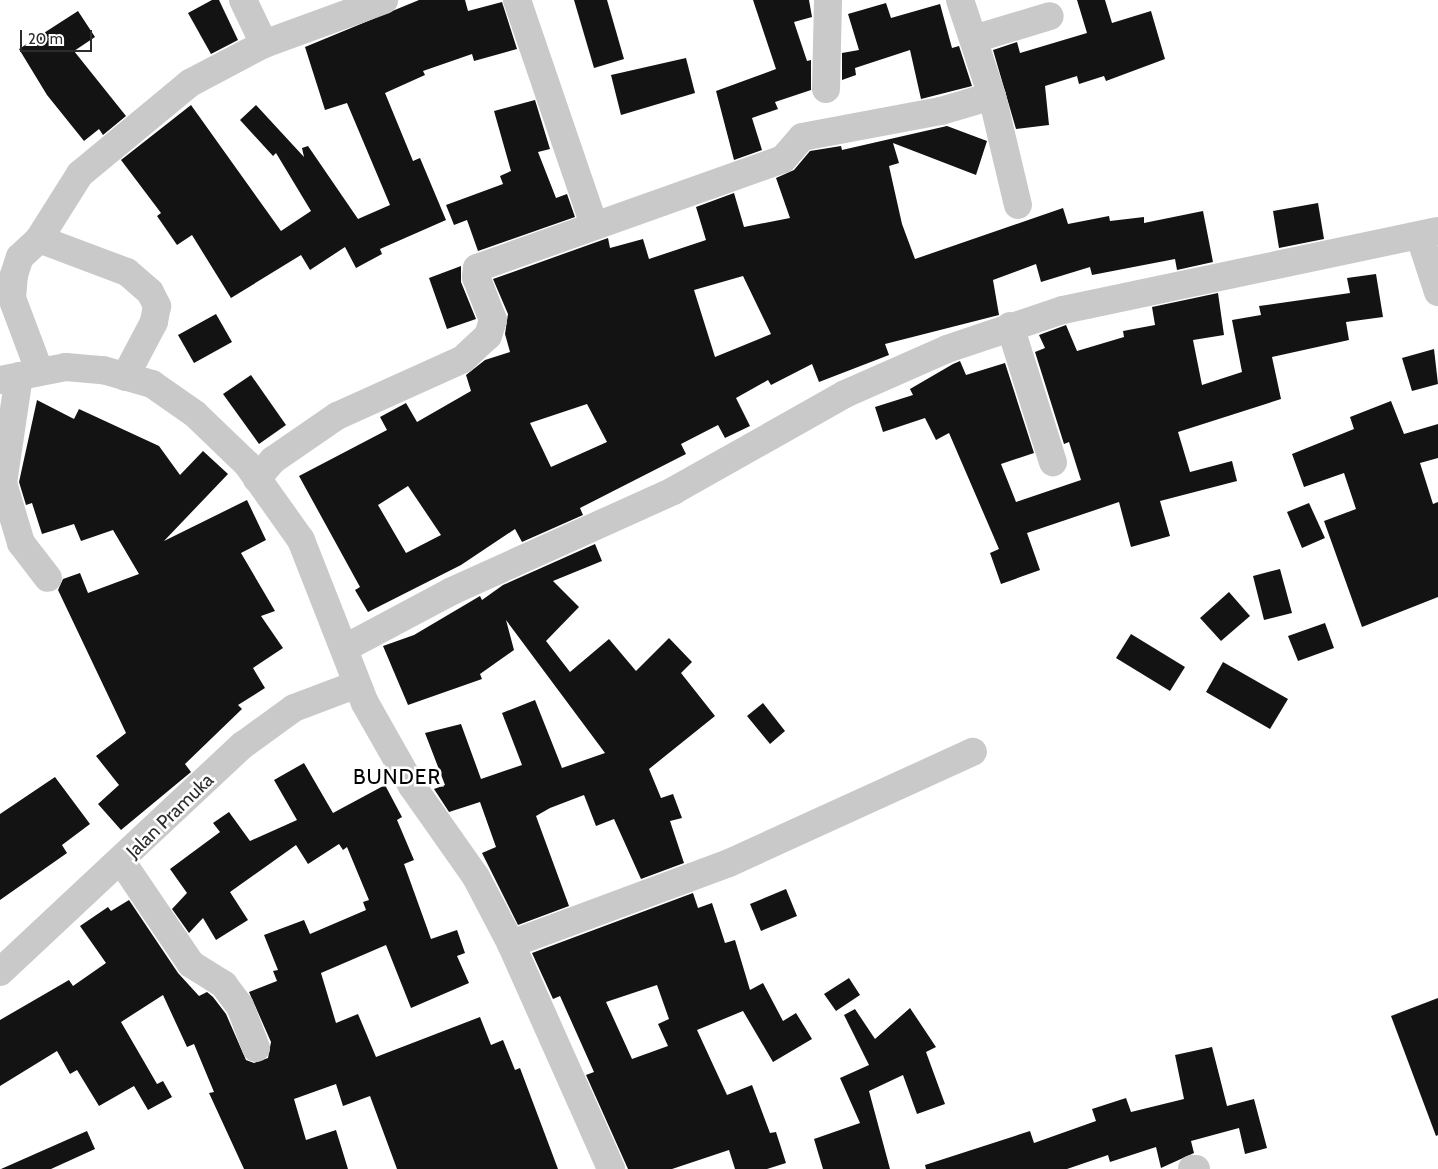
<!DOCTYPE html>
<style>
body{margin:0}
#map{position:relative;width:1438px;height:1169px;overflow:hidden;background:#fff;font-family:Cabin,sans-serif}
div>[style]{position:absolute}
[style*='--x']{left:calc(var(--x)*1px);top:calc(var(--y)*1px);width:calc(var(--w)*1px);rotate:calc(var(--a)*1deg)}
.building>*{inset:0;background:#131313}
.minor>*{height:28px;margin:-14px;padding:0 14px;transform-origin:14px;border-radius:14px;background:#c9c9c9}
.tertiary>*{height:28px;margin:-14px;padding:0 14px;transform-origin:14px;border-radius:14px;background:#c9c9c9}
span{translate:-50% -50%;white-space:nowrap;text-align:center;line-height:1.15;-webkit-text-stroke:5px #fff;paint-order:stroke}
.street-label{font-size:19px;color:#2c2c2c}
.quarter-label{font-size:21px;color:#000;letter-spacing:1px}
.scale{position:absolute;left:20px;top:30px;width:72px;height:22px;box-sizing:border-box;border:2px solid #2c2c2c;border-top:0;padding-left:6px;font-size:15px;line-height:18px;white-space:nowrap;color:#2c2c2c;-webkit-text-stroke:4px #fff;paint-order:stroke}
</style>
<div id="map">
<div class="building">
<i style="clip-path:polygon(212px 0,219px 0,238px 40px,211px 54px,188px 13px)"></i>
<i style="clip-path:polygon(419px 0,465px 0,468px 11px,502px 2px,517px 49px,474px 61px,472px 54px,423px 71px,425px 75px,385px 93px,413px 161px,420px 158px,446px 220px,380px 249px,382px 254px,356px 268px,345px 247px,310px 270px,301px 255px,231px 298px,192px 235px,177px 245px,157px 216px,161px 213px,121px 160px,191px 105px,281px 231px,311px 211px,276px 153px,273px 156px,240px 120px,256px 105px,304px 157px,302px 148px,308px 146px,358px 219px,390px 205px,347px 103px,325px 110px,305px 47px)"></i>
<i style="clip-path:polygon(574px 0,607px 0,624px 59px,594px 68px)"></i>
<i style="clip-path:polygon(753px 0,809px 0,812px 17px,794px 22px,807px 61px,811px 60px,811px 90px,775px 102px,778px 109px,752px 118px,762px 150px,734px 160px,716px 91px,776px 69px)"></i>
<i style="clip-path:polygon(1077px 0,1105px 0,1112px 23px,1151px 11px,1165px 59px,1106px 81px,1104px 76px,1079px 84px,1077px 76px,1045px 86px,1049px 125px,1016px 129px,993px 50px,1017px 42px,1020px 53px,1087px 33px)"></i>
<i style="clip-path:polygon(886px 3px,891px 18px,940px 4px,952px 48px,959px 46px,972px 86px,921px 99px,910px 50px,855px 68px,856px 75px,842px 80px,842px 53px,859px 50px,848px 14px)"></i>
<i style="clip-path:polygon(78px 11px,95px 37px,74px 51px,126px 116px,103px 135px,99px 129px,84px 141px,47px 95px,19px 49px)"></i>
<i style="clip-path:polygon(686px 58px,695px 93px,621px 115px,611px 75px)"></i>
<i style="clip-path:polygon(535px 100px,550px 149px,538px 152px,556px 198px,567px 194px,575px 217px,478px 251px,467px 220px,454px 225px,446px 205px,503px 184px,500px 176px,511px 171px,494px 111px)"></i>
<i style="clip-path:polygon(evenodd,947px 126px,987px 141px,976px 175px,893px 143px,899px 163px,889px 166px,902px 224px,915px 259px,1063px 208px,1068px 224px,1109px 216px,1110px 221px,1144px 217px,1144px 223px,1203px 211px,1213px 262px,1177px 270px,1175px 259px,1092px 275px,1090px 267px,1041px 282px,1036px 264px,993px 280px,999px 315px,885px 344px,889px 355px,819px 382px,812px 364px,771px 385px,768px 380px,736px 398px,750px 426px,725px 438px,718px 425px,681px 444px,686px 454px,580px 508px,583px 515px,522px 542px,515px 529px,461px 565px,368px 612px,355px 590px,360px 587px,299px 476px,387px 430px,380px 417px,406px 403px,417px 422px,471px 391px,466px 375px,485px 360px,510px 352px,505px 334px,508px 314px,493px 279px,608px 238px,610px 248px,643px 239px,649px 259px,706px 240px,696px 207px,734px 193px,744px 227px,790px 218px,776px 178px,794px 170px,810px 151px,841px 146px,842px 150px,947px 126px,743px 276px,771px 334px,715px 357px,694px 290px,743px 276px,947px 126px,587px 404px,607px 442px,551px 467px,530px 423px,587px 404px,947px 126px,408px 486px,441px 535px,406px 553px,378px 505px,408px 486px)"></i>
<i style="clip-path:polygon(1318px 203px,1324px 239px,1279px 248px,1273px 211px)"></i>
<i style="clip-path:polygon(461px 266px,461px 282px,476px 319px,447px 329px,429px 278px)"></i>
<i style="clip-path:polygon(1376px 274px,1383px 317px,1346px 322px,1349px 340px,1272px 357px,1281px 399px,1178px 432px,1190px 472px,1232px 461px,1237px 481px,1160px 501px,1170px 536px,1131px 547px,1119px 502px,1027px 533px,1040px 570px,1001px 584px,990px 553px,999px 549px,949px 433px,936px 440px,925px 418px,883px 432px,875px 407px,913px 395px,910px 389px,953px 364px,960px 361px,966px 375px,1005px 363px,1034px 453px,1001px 464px,1016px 502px,1081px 480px,1069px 442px,1064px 444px,1035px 352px,1045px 348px,1039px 335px,1066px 325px,1077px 351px,1124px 337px,1123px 331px,1155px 325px,1152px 307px,1218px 293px,1224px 335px,1193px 340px,1202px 385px,1242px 372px,1232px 320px,1261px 315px,1259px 306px,1350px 293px,1347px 278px)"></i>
<i style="clip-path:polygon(216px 314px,232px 342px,194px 363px,178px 335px)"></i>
<i style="clip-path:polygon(1434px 349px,1438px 384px,1412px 391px,1402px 358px)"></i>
<i style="clip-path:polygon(251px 375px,286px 425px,259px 444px,223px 394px)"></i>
<i style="clip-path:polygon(37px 400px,74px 419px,79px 409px,159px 446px,180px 475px,203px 451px,228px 474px,164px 541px,247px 500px,266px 540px,241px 553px,275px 611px,261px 616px,283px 648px,253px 668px,265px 688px,238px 705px,242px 709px,185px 764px,191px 772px,121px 830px,98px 804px,119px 785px,96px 756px,126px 733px,58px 590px,63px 579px,80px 573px,88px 593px,139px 574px,113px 530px,81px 541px,74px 524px,42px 534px,32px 503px,26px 505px,19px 482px)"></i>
<i style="clip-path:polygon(1391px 401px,1404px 434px,1438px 424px,1438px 458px,1420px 463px,1433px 504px,1438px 502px,1438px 597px,1362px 627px,1324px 521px,1356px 509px,1344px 473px,1304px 487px,1292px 454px,1354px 429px,1350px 417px)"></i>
<i style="clip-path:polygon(1309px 503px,1325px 538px,1302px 548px,1287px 512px)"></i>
<i style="clip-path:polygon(595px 544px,602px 561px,553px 581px,579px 607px,546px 641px,570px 672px,609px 639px,636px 671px,669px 638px,692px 662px,681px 673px,715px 716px,649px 769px,661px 798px,673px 794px,682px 818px,670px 821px,684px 863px,641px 879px,614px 819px,596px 826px,584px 795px,550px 808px,536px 816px,569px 906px,518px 925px,482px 853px,496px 847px,480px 802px,449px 812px,434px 789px,445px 785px,425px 733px,461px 724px,481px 779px,522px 765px,502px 713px,535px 700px,562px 768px,605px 753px,506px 620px,514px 650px,480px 674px,482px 679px,408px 705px,383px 646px,414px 635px,480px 596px,482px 600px,503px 585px)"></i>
<i style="clip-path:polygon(1280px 569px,1292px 613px,1264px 620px,1253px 576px)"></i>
<i style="clip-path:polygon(1229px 592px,1250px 616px,1221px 641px,1200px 618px)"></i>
<i style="clip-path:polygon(1325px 623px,1334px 648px,1298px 661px,1288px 636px)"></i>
<i style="clip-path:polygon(1131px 634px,1185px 667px,1170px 691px,1116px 658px)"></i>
<i style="clip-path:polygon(1223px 662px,1288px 699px,1270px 729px,1206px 692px)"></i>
<i style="clip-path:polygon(763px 703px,785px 731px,770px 744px,747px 716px)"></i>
<i style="clip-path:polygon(304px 763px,333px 813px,385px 785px,402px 817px,397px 820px,414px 860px,404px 864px,431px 939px,457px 930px,465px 953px,457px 956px,469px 983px,411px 1008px,386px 945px,321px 973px,336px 1023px,358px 1014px,376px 1057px,480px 1017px,491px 1045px,503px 1040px,515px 1070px,520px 1068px,558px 1169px,397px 1169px,370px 1096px,343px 1106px,336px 1084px,294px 1099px,306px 1140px,336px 1130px,348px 1169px,244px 1169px,209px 1093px,214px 1092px,194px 1044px,187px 1047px,163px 995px,121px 1022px,157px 1084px,163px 1081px,172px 1097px,148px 1110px,134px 1086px,99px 1106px,77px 1070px,70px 1074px,57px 1051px,0 1086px,0 1020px,69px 980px,73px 986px,106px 963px,80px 926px,108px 907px,111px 911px,129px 900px,178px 973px,199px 996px,207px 992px,213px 997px,226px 1014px,246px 1060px,254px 1063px,268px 1058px,271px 1042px,249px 992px,277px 981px,273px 971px,278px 970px,264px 935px,304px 920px,310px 934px,366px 910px,363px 902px,369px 900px,347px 847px,343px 850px,339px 844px,308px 864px,296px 845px,230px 892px,248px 920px,216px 940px,203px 918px,189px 933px,172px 909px,187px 893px,170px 869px,220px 832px,213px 823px,229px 812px,250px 841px,297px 820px,274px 780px)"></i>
<i style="clip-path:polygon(55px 777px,90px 824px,62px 845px,67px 853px,0 900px,0 814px)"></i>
<i style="clip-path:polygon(786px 889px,797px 916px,761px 931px,750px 904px)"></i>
<i style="clip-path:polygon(evenodd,693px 893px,698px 908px,712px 903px,725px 943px,735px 940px,750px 990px,763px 983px,783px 1021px,796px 1013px,812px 1039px,773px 1062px,743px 1011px,697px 1030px,727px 1095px,752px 1085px,770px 1133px,776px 1132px,786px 1163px,767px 1169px,735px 1169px,729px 1150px,672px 1169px,628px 1169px,586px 1075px,594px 1072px,560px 996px,553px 999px,532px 953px,693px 893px,657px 985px,669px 1019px,658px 1024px,668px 1046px,632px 1059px,606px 1002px,657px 985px)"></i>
<i style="clip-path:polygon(849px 978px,860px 995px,836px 1011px,824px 994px)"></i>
<i style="clip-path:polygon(1438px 998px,1438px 1135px,1436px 1136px,1391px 1016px)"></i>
<i style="clip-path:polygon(910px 1008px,936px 1047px,926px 1052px,945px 1104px,917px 1114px,903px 1075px,869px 1091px,890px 1169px,823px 1169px,814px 1139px,860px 1123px,840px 1078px,869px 1065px,844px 1015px,855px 1009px,875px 1039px)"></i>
<i style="clip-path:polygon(1212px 1047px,1227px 1106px,1254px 1099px,1267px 1148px,1245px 1154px,1239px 1128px,1191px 1141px,1194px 1153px,1161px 1168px,1156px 1147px,1110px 1162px,1108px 1155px,1067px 1169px,926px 1169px,925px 1165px,1030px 1131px,1034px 1143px,1096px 1121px,1092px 1109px,1126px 1098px,1131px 1112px,1184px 1099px,1175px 1055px)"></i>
<i style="clip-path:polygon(87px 1131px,95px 1149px,51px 1169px,1px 1169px)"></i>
</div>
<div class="minor">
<i style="--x:243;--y:0;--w:49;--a:64.5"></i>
<i style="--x:517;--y:0;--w:238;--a:71.1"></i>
<i style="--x:960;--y:0;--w:101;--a:71.6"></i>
<i style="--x:992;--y:96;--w:112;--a:76.6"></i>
<i style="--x:974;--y:39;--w:79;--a:-16.8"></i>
<i style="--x:826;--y:89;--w:89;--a:-88.7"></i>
<i style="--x:1420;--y:237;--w:58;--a:71.9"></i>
<i style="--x:39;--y:239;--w:94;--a:20.6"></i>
<i style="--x:127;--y:272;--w:30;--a:41"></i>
<i style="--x:150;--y:292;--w:16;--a:63"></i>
<i style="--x:157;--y:306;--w:16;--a:101"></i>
<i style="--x:154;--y:322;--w:62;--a:117.8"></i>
<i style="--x:1010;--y:326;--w:143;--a:72.5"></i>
<i style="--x:39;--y:370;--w:77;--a:-110.6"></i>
<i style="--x:12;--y:298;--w:23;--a:-85"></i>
<i style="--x:14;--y:275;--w:19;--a:-72"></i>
<i style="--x:20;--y:257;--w:26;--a:-43"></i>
<i style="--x:39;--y:239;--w:77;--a:-57.8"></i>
<i style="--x:80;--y:174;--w:143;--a:-39.6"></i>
<i style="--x:190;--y:83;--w:84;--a:-27.8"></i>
<i style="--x:264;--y:44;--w:128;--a:-20.1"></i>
<i style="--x:19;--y:376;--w:108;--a:98.5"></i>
<i style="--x:3;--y:483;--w:63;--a:73.3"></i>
<i style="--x:21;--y:543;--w:44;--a:52.4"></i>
<i style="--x:257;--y:479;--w:25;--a:-50"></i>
<i style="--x:273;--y:460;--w:78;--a:-34.5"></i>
<i style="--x:337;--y:416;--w:138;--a:-24.3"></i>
<i style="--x:463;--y:359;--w:34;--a:-43"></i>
<i style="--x:488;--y:336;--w:17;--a:-73"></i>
<i style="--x:493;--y:320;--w:46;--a:-111.6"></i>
<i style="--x:476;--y:277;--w:9;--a:-84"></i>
<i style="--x:477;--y:268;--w:325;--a:-19.6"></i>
<i style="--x:783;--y:159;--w:29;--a:-49"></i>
<i style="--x:802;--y:137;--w:141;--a:-10.6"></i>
<i style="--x:941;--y:111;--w:53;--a:-16.4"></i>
<i style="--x:345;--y:648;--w:121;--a:-28"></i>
<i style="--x:452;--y:591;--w:243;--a:-24.3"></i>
<i style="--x:673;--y:491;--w:197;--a:-29.4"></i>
<i style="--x:845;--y:394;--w:111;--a:-23.8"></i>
<i style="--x:947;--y:349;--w:122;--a:-18.6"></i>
<i style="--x:1063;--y:310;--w:383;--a:-11.9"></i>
<i style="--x:122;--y:862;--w:123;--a:55.9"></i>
<i style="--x:191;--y:964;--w:39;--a:32"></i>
<i style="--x:224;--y:985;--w:26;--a:53"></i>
<i style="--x:240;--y:1006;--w:45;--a:69.1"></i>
<i style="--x:511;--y:944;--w:233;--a:-20.4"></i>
<i style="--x:729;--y:863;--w:268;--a:-24.5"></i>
<i style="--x:1192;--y:1169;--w:4;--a:0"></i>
</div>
<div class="tertiary">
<i style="--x:0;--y:380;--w:67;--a:-11.1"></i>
<i style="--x:66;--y:367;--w:37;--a:5"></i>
<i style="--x:103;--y:370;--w:51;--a:15.9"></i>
<i style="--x:152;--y:384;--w:52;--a:34.9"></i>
<i style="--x:195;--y:414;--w:72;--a:43.9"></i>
<i style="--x:247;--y:464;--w:93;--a:54.6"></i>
<i style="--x:301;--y:540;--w:175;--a:68.6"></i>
<i style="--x:365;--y:703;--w:95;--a:60.5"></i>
<i style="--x:412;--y:786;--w:111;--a:54.9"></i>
<i style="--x:476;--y:877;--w:76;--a:62.4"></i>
<i style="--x:511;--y:944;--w:246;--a:66"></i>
<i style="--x:0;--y:972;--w:333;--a:-43.1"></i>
<i style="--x:243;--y:745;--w:63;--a:-36"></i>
<i style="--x:294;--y:708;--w:65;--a:-20.7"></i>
</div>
<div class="street-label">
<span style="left:170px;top:816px;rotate:-44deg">Jalan Pramuka</span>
</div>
<div class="quarter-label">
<span style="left:397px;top:777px">BUNDER</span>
</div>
<div class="scale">20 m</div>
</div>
